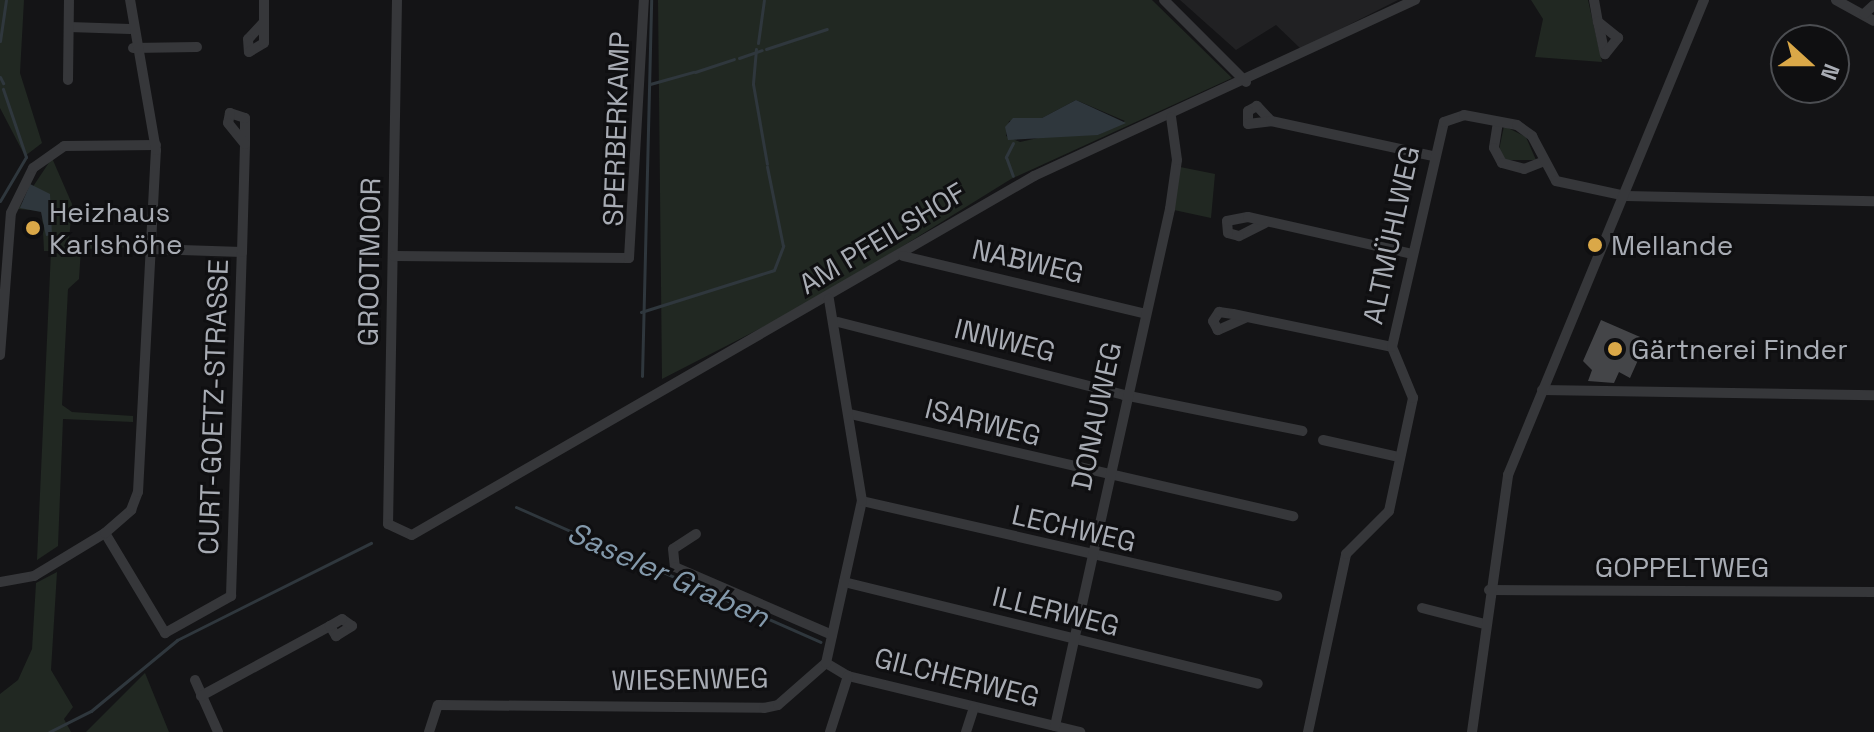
<!DOCTYPE html>
<meta charset="utf-8">
<style>
body{margin:0}
#map{position:relative;width:1874px;height:732px;overflow:hidden;background:#141416;font-family:"Space Grotesk",sans-serif}
div>[style]{position:absolute}
[style*='--x']{left:calc(var(--x)*1px);top:calc(var(--y)*1px);width:calc(var(--w)*1px);rotate:calc(var(--a)*1deg)}
.built>*{inset:0;background:#212123}
.green>*{inset:0;background:#212822}
.water>*{inset:0;background:#2f373d}
.stream>*{height:3px;margin:-1.5px;padding:0 1.5px;transform-origin:1.5px;border-radius:1.5px;background:#2f373d}
.building>*{inset:0;background:#444548}
.minor>*{height:10px;margin:-5px;padding:0 5px;transform-origin:5px;border-radius:5px;background:#36373a}
.dots>*{width:22px;height:22px;translate:-50% -50%;box-sizing:border-box;border:4px solid #0f0f11;border-radius:50%}
span{translate:-50% -50%;white-space:nowrap;text-align:center;line-height:1.15;-webkit-text-stroke:6px #0f0f11;paint-order:stroke}
.street-label{font-size:28px;color:#a8acb4}
.poi-label{font-size:28px;color:#a8acb4}
.left{translate:0 -50%;text-align:left}
.water-label{font-size:30px;color:#8399ab;font-style:italic}
.north{position:absolute;left:1770px;top:24px;width:80px;height:80px;box-sizing:border-box;background:#0f0f11;border:2px solid #4c4e52;border-radius:50%;rotate:111deg;font-size:22px;font-weight:700;line-height:32px;text-align:center;color:#a8acb4}
.north::after{content:'';display:block;margin:auto;width:28px;height:36px;background:#daa848;clip-path:polygon(50% 0,100% 100%,50% 72%,0 100%)}
</style>
<div id="map">
<div class="built">
<i style="clip-path:polygon(1180px 0,1398px 0,1301px 49px,1276px 25px,1236px 50px)"></i>
</div>
<div class="green">
<i style="clip-path:polygon(0 0,24px 0,20px 73px,42px 143px,25px 156px,0 108px)"></i>
<i style="clip-path:polygon(evenodd,658px 0,1152px 0,1232px 78px,1011px 179px,819px 298px,662px 379px,658px 0,1076px 100px,1125px 121px,1098px 135px,1069px 131px,1020px 142px,1006px 136px,1009px 121px,1042px 118px,1076px 100px)"></i>
<i style="clip-path:polygon(1531px 0,1588px 0,1602px 62px,1535px 57px,1543px 19px)"></i>
<i style="clip-path:polygon(1504px 126px,1526px 137px,1536px 160px,1505px 160px,1499px 150px)"></i>
<i style="clip-path:polygon(52px 158px,72px 204px,69px 241px,140px 247px,81px 249px,79px 279px,68px 289px,62px 405px,72px 412px,133px 416px,133px 422px,63px 419px,58px 546px,37px 560px,51px 251px,44px 251px,42px 211px,18px 209px)"></i>
<i style="clip-path:polygon(1180px 167px,1215px 174px,1211px 218px,1174px 210px)"></i>
<i style="clip-path:polygon(57px 572px,51px 670px,73px 707px,64px 719px,71px 732px,0 732px,0 694px,18px 680px,32px 649px,36px 583px)"></i>
<i style="clip-path:polygon(145px 673px,169px 732px,86px 732px)"></i>
</div>
<div class="water">
<i style="clip-path:polygon(1076px 100px,1126px 123px,1098px 135px,1008px 140px,1005px 127px,1013px 118px,1042px 118px)"></i>
<i style="clip-path:polygon(30px 184px,50px 194px,52px 235px,46px 236px,41px 212px,20px 208px)"></i>
</div>
<div class="stream">
<i style="--x:0;--y:41;--w:41;--a:-81.7"></i>
<i style="--x:758;--y:43;--w:43;--a:-82.1"></i>
<i style="--x:756;--y:49;--w:35;--a:95"></i>
<i style="--x:753;--y:84;--w:81;--a:80.1"></i>
<i style="--x:766;--y:49;--w:64;--a:-18.2"></i>
<i style="--x:739;--y:58;--w:24;--a:-19"></i>
<i style="--x:695;--y:72;--w:41;--a:-18.4"></i>
<i style="--x:0;--y:77;--w:7;--a:63"></i>
<i style="--x:650;--y:84;--w:45;--a:-15.6"></i>
<i style="--x:1013;--y:143;--w:16;--a:117"></i>
<i style="--x:1006;--y:157;--w:20;--a:70"></i>
<i style="--x:0;--y:201;--w:51;--a:-59.4"></i>
<i style="--x:26;--y:157;--w:72;--a:-108.7"></i>
<i style="--x:641;--y:312;--w:139;--a:-17.5"></i>
<i style="--x:774;--y:270;--w:26;--a:-69"></i>
<i style="--x:783;--y:246;--w:81;--a:-101.4"></i>
<i style="--x:642;--y:376;--w:376;--a:-88.6"></i>
<i style="--x:516;--y:507;--w:333;--a:23.9"></i>
<i style="--x:49;--y:732;--w:47;--a:-26.6"></i>
<i style="--x:91;--y:711;--w:112;--a:-39.5"></i>
<i style="--x:177;--y:640;--w:217;--a:-26.6"></i>
</div>
<div class="building">
<i style="clip-path:polygon(1601px 320px,1647px 340px,1630px 378px,1619px 372px,1614px 383px,1588px 381px,1592px 370px,1583px 361px)"></i>
</div>
<div class="minor">
<i style="--x:397;--y:0;--w:524;--a:90.98"></i>
<i style="--x:388;--y:524;--w:26;--a:25"></i>
<i style="--x:412;--y:535;--w:718;--a:-29.99"></i>
<i style="--x:1034;--y:176;--w:420;--a:-24.8"></i>
<i style="--x:1164;--y:0;--w:116;--a:45"></i>
<i style="--x:1594;--y:0;--w:22;--a:80"></i>
<i style="--x:1598;--y:22;--w:33;--a:78"></i>
<i style="--x:1605;--y:54;--w:21;--a:-51"></i>
<i style="--x:1618;--y:38;--w:26;--a:-141"></i>
<i style="--x:1836;--y:0;--w:43;--a:28.9"></i>
<i style="--x:1864;--y:14;--w:13;--a:-42"></i>
<i style="--x:264;--y:22;--w:23;--a:133"></i>
<i style="--x:248;--y:39;--w:13;--a:86"></i>
<i style="--x:249;--y:52;--w:17;--a:-31"></i>
<i style="--x:264;--y:43;--w:43;--a:-90"></i>
<i style="--x:69;--y:27;--w:61;--a:1.9"></i>
<i style="--x:133;--y:48;--w:64;--a:-0.9"></i>
<i style="--x:68;--y:80;--w:80;--a:-89.3"></i>
<i style="--x:1271;--y:121;--w:21;--a:-133"></i>
<i style="--x:1257;--y:106;--w:10;--a:151"></i>
<i style="--x:1248;--y:111;--w:13;--a:90"></i>
<i style="--x:1248;--y:124;--w:23;--a:-7"></i>
<i style="--x:1271;--y:121;--w:166;--a:12.2"></i>
<i style="--x:1498;--y:122;--w:26;--a:99"></i>
<i style="--x:1494;--y:148;--w:17;--a:62"></i>
<i style="--x:1502;--y:163;--w:23;--a:15"></i>
<i style="--x:1524;--y:169;--w:19;--a:-21"></i>
<i style="--x:1265;--y:223;--w:29;--a:153"></i>
<i style="--x:1239;--y:236;--w:11;--a:-165"></i>
<i style="--x:1228;--y:233;--w:12;--a:-95"></i>
<i style="--x:1227;--y:221;--w:21;--a:-11"></i>
<i style="--x:1248;--y:217;--w:168;--a:12.7"></i>
<i style="--x:151;--y:249;--w:91;--a:1.9"></i>
<i style="--x:394;--y:256;--w:235;--a:0.5"></i>
<i style="--x:629;--y:258;--w:258;--a:-86.7"></i>
<i style="--x:903;--y:256;--w:246;--a:13.4"></i>
<i style="--x:1245;--y:318;--w:30;--a:156"></i>
<i style="--x:1218;--y:330;--w:10;--a:-119"></i>
<i style="--x:1213;--y:321;--w:11;--a:-56"></i>
<i style="--x:1219;--y:312;--w:14;--a:8"></i>
<i style="--x:1233;--y:314;--w:162;--a:11.7"></i>
<i style="--x:838;--y:322;--w:295;--a:14.3"></i>
<i style="--x:1124;--y:395;--w:182;--a:11.4"></i>
<i style="--x:0;--y:355;--w:142;--a:-85.6"></i>
<i style="--x:11;--y:213;--w:50;--a:-63.9"></i>
<i style="--x:33;--y:168;--w:38;--a:-35"></i>
<i style="--x:64;--y:146;--w:92;--a:-0.6"></i>
<i style="--x:1542;--y:390;--w:332;--a:0.9"></i>
<i style="--x:850;--y:414;--w:455;--a:13"></i>
<i style="--x:1323;--y:440;--w:78;--a:12.6"></i>
<i style="--x:862;--y:501;--w:426;--a:12.9"></i>
<i style="--x:105;--y:533;--w:117;--a:59"></i>
<i style="--x:165;--y:633;--w:76;--a:-29.3"></i>
<i style="--x:231;--y:596;--w:344;--a:-88.2"></i>
<i style="--x:242;--y:252;--w:108;--a:-88.4"></i>
<i style="--x:245;--y:144;--w:26;--a:-90"></i>
<i style="--x:245;--y:118;--w:16;--a:-162"></i>
<i style="--x:230;--y:113;--w:10;--a:101"></i>
<i style="--x:228;--y:123;--w:27;--a:51"></i>
<i style="--x:696;--y:534;--w:27;--a:147"></i>
<i style="--x:673;--y:549;--w:18;--a:84"></i>
<i style="--x:675;--y:567;--w:171;--a:23.4"></i>
<i style="--x:0;--y:582;--w:35;--a:-10"></i>
<i style="--x:34;--y:576;--w:83;--a:-31.2"></i>
<i style="--x:105;--y:533;--w:35;--a:-41"></i>
<i style="--x:131;--y:510;--w:19;--a:-69"></i>
<i style="--x:138;--y:492;--w:342;--a:-87"></i>
<i style="--x:156;--y:150;--w:152;--a:-99.8"></i>
<i style="--x:844;--y:582;--w:426;--a:13.8"></i>
<i style="--x:1489;--y:590;--w:385;--a:0.3"></i>
<i style="--x:1422;--y:608;--w:65;--a:14.3"></i>
<i style="--x:826;--y:663;--w:26;--a:31"></i>
<i style="--x:848;--y:676;--w:239;--a:13.6"></i>
<i style="--x:195;--y:680;--w:57;--a:66.1"></i>
<i style="--x:201;--y:696;--w:147;--a:-28.5"></i>
<i style="--x:330;--y:626;--w:12;--a:59"></i>
<i style="--x:336;--y:636;--w:19;--a:-32"></i>
<i style="--x:352;--y:626;--w:12;--a:-145"></i>
<i style="--x:342;--y:619;--w:14;--a:150"></i>
<i style="--x:1055;--y:726;--w:530;--a:-77.46"></i>
<i style="--x:1170;--y:209;--w:49;--a:-81.9"></i>
<i style="--x:1177;--y:160;--w:43;--a:-97.9"></i>
<i style="--x:429;--y:732;--w:28;--a:-72"></i>
<i style="--x:438;--y:705;--w:326;--a:0.5"></i>
<i style="--x:764;--y:708;--w:14;--a:-12"></i>
<i style="--x:778;--y:705;--w:64;--a:-41.2"></i>
<i style="--x:826;--y:663;--w:166;--a:-77.5"></i>
<i style="--x:862;--y:501;--w:205;--a:-99.3"></i>
<i style="--x:830;--y:732;--w:59;--a:-72.2"></i>
<i style="--x:966;--y:732;--w:26;--a:-72"></i>
<i style="--x:1308;--y:732;--w:182;--a:-77.9"></i>
<i style="--x:1346;--y:554;--w:61;--a:-45"></i>
<i style="--x:1389;--y:511;--w:116;--a:-78"></i>
<i style="--x:1413;--y:398;--w:55;--a:-112.4"></i>
<i style="--x:1392;--y:347;--w:231;--a:-77"></i>
<i style="--x:1444;--y:122;--w:21;--a:-19"></i>
<i style="--x:1464;--y:115;--w:54;--a:10.7"></i>
<i style="--x:1517;--y:125;--w:19;--a:36"></i>
<i style="--x:1532;--y:136;--w:51;--a:61.9"></i>
<i style="--x:1556;--y:181;--w:72;--a:12.1"></i>
<i style="--x:1626;--y:196;--w:248;--a:1.2"></i>
<i style="--x:1472;--y:732;--w:260;--a:-82"></i>
<i style="--x:1508;--y:475;--w:514;--a:-67.58"></i>
</div>
<div class="dots">
<i style="left:33px;top:228px;background:#daa848"></i>
<i style="left:1595px;top:245px;background:#daa848"></i>
<i style="left:1615px;top:349px;background:#daa848"></i>
</div>
<div class="street-label">
<span style="left:616px;top:129px;rotate:-88deg">SPERBERKAMP</span>
<span style="left:1391px;top:235px;rotate:-78deg">ALTMÜHLWEG</span>
<span style="left:882px;top:238px;rotate:-31deg">AM PFEILSHOF</span>
<span style="left:1028px;top:261px;rotate:13deg">NABWEG</span>
<span style="left:369px;top:262px;rotate:-89deg">GROOTMOOR</span>
<span style="left:1005px;top:340px;rotate:14deg">INNWEG</span>
<span style="left:213px;top:407px;rotate:-88deg">CURT-GOETZ-STRASSE</span>
<span style="left:1096px;top:416px;rotate:-78deg">DONAUWEG</span>
<span style="left:983px;top:422px;rotate:14deg">ISARWEG</span>
<span style="left:1074px;top:528px;rotate:13deg">LECHWEG</span>
<span style="left:1682px;top:567px">GOPPELTWEG</span>
<span style="left:1056px;top:611px;rotate:14deg">ILLERWEG</span>
<span style="left:957px;top:677px;rotate:14deg">GILCHERWEG</span>
<span style="left:690px;top:679px;rotate:-1deg">WIESENWEG</span>
</div>
<div class="poi-label">
<span class="left" style="left:49px;top:228px">Heizhaus<br>Karlshöhe</span>
<span class="left" style="left:1611px;top:245px">Mellande</span>
<span class="left" style="left:1631px;top:349px">Gärtnerei Finder</span>
</div>
<div class="water-label">
<span style="left:668px;top:575px;rotate:24deg">Saseler Graben</span>
</div>
<div class="north">N</div>
</div>
